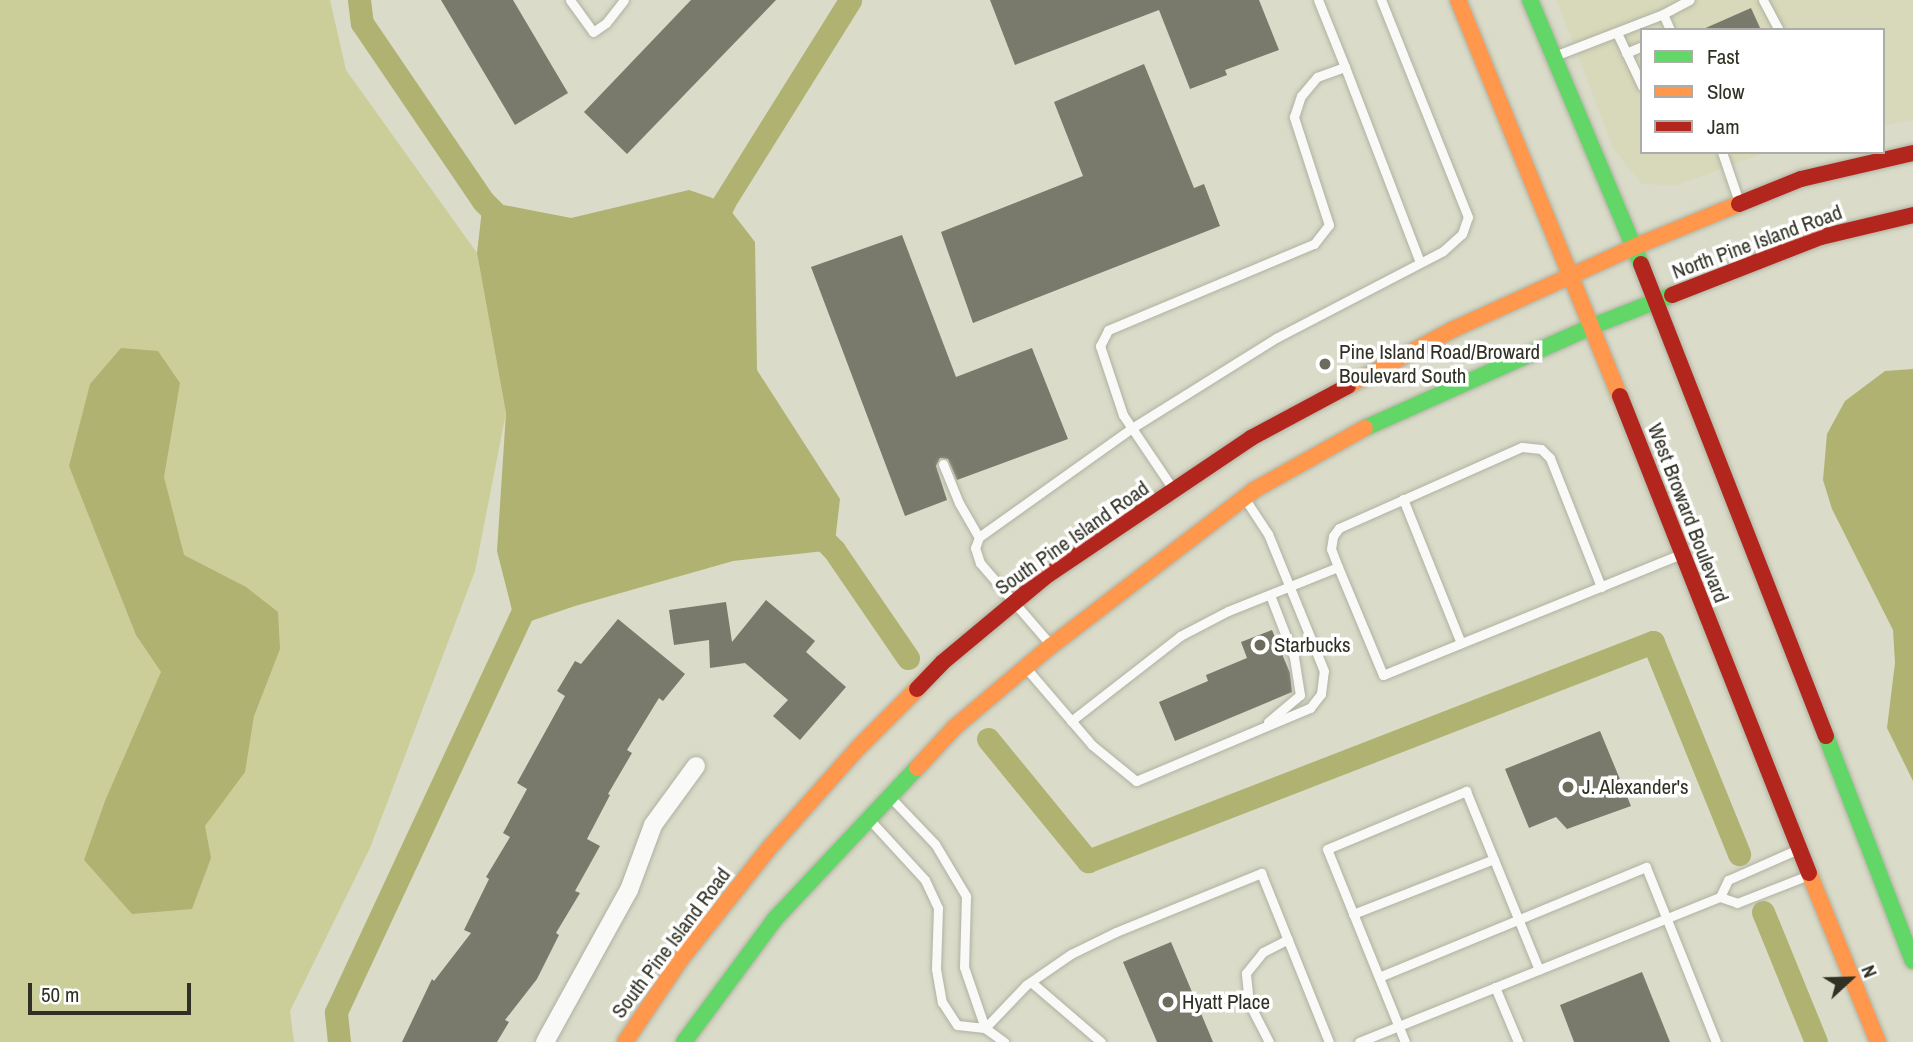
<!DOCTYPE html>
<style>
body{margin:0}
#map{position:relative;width:1913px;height:1042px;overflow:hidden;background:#dadbc8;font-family:"Archivo Narrow",sans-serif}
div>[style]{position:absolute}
.built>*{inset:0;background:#d7d9ba}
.green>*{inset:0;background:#ccce99}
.water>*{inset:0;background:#afb271}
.canal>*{height:23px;margin:-11.5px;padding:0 11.5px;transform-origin:11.5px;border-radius:11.5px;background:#afb271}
.building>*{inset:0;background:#797a6c}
.roads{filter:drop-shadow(0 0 2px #b0b1a2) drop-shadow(0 0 2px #b0b1a2)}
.lane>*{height:9px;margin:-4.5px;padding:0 4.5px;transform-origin:4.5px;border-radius:4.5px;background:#f9faf7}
.street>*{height:18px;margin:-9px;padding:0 9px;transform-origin:9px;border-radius:9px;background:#f9faf7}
.fast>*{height:16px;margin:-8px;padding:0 8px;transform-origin:8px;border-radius:8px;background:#63d668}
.slow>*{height:16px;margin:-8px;padding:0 8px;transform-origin:8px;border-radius:8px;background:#ff974d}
.jam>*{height:16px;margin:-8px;padding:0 8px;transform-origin:8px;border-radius:8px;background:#b3261e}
.dots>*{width:19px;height:19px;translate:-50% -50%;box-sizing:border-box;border:4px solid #fff;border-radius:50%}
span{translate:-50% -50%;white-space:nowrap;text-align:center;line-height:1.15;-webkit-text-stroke:7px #fff;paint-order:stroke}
.street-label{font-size:21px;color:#303124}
.poi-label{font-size:21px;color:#303124}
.left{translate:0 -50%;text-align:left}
.legend{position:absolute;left:1640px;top:28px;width:245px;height:126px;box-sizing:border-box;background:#fff;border:2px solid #acada7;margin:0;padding:9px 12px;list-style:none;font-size:21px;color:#303124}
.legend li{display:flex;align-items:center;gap:14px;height:35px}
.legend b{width:35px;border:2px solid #acada7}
.north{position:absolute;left:1815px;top:944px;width:70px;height:70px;-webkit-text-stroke:5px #fff;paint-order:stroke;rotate:68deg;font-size:19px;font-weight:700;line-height:28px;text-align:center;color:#303124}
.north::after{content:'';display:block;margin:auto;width:24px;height:32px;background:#303124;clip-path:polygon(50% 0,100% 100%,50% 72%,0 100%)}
.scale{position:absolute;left:28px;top:983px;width:163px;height:32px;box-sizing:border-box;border:4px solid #303124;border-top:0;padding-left:9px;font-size:21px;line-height:24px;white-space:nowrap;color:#303124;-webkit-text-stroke:5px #fff;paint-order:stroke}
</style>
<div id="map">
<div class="built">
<div style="clip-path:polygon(1557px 0,1913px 0,1913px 120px,1883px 126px,1883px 30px,1642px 30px,1642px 152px,1768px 152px,1676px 185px,1642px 184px,1614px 150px)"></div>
</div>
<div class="green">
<div style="clip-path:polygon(0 0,330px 0,346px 70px,477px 253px,506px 413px,475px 571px,370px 848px,290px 1011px,294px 1042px,0 1042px)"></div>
</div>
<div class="water">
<div style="clip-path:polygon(689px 190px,724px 202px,755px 242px,757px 370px,840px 499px,834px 550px,733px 561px,575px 606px,516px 626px,497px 551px,506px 413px,477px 253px,483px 201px,571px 218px)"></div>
<div style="clip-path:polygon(121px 348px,158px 351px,180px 383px,164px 477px,184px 555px,246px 587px,278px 612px,280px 649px,254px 716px,245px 772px,205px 826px,211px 858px,192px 909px,132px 914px,84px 860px,105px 801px,161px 672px,136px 635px,69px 466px,90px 384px)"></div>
<div style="clip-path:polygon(1913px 369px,1913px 781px,1887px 728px,1895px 663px,1893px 630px,1832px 509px,1823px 480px,1827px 434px,1845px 401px,1885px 371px)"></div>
</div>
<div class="canal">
<div style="left:359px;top:0;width:23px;rotate:83deg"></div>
<div style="left:362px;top:23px;width:215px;rotate:55.8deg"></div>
<div style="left:483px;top:201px;width:31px;rotate:45deg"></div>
<div style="left:711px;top:228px;width:29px;rotate:-63deg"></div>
<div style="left:724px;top:202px;width:238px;rotate:-58deg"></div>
<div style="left:813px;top:529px;width:30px;rotate:45deg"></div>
<div style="left:834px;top:550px;width:131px;rotate:55.6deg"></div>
<div style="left:988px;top:739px;width:158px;rotate:50.7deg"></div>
<div style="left:1088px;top:861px;width:606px;rotate:-21.19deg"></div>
<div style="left:1653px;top:642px;width:229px;rotate:67.9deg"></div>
<div style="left:1763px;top:912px;width:140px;rotate:67.8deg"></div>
<div style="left:339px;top:1042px;width:30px;rotate:-96deg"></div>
<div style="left:336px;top:1012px;width:457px;rotate:-65deg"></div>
</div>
<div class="building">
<div style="clip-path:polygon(441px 0,513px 0,568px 93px,515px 125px)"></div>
<div style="clip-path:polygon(691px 0,776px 0,627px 154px,584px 112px)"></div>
<div style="clip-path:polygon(990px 0,1259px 0,1279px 50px,1225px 70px,1227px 75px,1190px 89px,1159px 10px,1015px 65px)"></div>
<div style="clip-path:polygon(1751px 8px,1761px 30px,1701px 30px)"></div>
<div style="clip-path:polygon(1144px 64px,1194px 188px,1204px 184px,1220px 226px,973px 323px,941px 232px,1083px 176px,1054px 102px)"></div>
<div style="clip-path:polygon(902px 235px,956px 377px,1032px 348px,1068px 439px,957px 480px,948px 459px,940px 458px,936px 466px,947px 500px,905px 516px,811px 267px)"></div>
<div style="clip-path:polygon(766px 600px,815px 641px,806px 652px,846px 687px,800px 740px,773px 716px,788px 700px,745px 663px,710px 668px,709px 640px,674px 645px,669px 610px,726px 602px,732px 642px)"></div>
<div style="clip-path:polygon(618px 619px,685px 674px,663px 701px,659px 698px,627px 750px,632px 753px,608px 794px,610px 795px,587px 839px,600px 846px,575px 891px,580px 893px,556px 933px,559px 935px,537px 979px,505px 1020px,509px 1022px,497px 1042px,402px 1042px,432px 979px,434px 981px,471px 933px,464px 930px,489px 879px,486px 877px,510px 837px,503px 833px,527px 789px,517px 783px,565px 696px,557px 691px,575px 661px,581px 664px)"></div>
<div style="clip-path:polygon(1272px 630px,1290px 673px,1292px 692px,1175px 741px,1159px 702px,1208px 681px,1206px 675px,1247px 658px,1241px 642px)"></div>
<div style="clip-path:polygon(1600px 731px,1631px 806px,1567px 829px,1556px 817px,1529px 828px,1505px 769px)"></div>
<div style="clip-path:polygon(1171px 942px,1213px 1042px,1157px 1042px,1123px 962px)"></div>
<div style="clip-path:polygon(1642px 972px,1670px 1042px,1574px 1042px,1560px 1005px)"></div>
</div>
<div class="roads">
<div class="lane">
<div style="left:570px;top:0;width:39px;rotate:54deg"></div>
<div style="left:593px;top:32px;width:16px;rotate:-35deg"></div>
<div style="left:606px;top:23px;width:29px;rotate:-52deg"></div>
<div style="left:1763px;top:0;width:34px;rotate:62deg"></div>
<div style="left:1663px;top:14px;width:30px;rotate:-28deg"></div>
<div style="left:1617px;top:33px;width:59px;rotate:64.7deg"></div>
<div style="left:1626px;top:53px;width:15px;rotate:-23deg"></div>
<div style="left:1557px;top:55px;width:114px;rotate:-21.1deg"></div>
<div style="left:1663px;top:14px;width:17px;rotate:66deg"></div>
<div style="left:1345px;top:67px;width:209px;rotate:69deg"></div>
<div style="left:1722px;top:152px;width:53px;rotate:71.2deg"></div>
<div style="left:943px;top:464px;width:42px;rotate:67.7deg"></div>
<div style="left:959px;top:503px;width:39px;rotate:60deg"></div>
<div style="left:1173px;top:489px;width:89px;rotate:-124deg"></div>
<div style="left:1123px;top:415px;width:73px;rotate:-108.4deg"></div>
<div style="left:1100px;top:346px;width:18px;rotate:-63deg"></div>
<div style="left:1108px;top:330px;width:223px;rotate:-22.7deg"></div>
<div style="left:1314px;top:244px;width:24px;rotate:-52deg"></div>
<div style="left:1329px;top:225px;width:114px;rotate:-108deg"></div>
<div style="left:1294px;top:117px;width:22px;rotate:-72deg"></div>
<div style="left:1301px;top:96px;width:25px;rotate:-50deg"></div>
<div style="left:1317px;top:77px;width:30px;rotate:-20deg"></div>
<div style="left:1345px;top:67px;width:72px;rotate:-111.9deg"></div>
<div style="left:1403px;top:499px;width:155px;rotate:68.1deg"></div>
<div style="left:1338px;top:567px;width:117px;rotate:67.4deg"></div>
<div style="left:1383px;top:675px;width:319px;rotate:-22.1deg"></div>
<div style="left:1050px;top:644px;width:107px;rotate:-130.8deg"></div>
<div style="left:980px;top:563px;width:16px;rotate:-108deg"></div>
<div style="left:975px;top:548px;width:12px;rotate:-70deg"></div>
<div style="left:979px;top:537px;width:188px;rotate:-35.5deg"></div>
<div style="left:1132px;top:428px;width:170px;rotate:-32deg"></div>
<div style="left:1276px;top:338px;width:188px;rotate:-27.5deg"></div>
<div style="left:1443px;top:251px;width:25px;rotate:-42deg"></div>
<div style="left:1462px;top:234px;width:18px;rotate:-71deg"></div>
<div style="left:1468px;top:217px;width:234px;rotate:-111.8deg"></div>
<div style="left:1026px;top:668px;width:101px;rotate:49.4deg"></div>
<div style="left:1092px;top:745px;width:57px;rotate:39.3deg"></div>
<div style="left:1136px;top:781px;width:189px;rotate:-22.8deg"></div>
<div style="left:1310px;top:708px;width:18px;rotate:-52deg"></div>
<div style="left:1321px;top:694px;width:23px;rotate:-83deg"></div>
<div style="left:1324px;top:671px;width:148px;rotate:-112.2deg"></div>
<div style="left:1268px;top:534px;width:42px;rotate:-123.3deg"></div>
<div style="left:1071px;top:721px;width:138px;rotate:-37.9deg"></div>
<div style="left:1180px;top:636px;width:54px;rotate:-27.5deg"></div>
<div style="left:1228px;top:611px;width:118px;rotate:-21.8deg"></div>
<div style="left:1338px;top:567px;width:19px;rotate:-111deg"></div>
<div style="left:1331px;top:549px;width:13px;rotate:-81deg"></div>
<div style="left:1333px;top:536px;width:10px;rotate:-53deg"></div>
<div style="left:1339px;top:528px;width:200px;rotate:-23.9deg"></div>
<div style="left:1522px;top:447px;width:19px;rotate:6deg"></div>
<div style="left:1541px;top:449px;width:13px;rotate:45deg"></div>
<div style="left:1550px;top:458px;width:139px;rotate:68.4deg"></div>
<div style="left:1268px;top:722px;width:42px;rotate:-40.2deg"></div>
<div style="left:1300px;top:695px;width:38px;rotate:-99deg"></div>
<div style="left:1294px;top:657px;width:66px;rotate:-111.2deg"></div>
<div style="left:892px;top:799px;width:62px;rotate:46.3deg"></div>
<div style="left:935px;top:844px;width:61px;rotate:59.2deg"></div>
<div style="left:966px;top:896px;width:71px;rotate:91.6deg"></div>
<div style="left:964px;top:967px;width:65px;rotate:71deg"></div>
<div style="left:985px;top:1028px;width:24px;rotate:36deg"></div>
<div style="left:869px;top:819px;width:83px;rotate:47.4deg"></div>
<div style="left:925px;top:880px;width:31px;rotate:65deg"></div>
<div style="left:938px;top:908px;width:61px;rotate:91.9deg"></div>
<div style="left:936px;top:969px;width:34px;rotate:80deg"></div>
<div style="left:942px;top:1002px;width:27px;rotate:57deg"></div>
<div style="left:957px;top:1025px;width:28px;rotate:6deg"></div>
<div style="left:1720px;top:897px;width:19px;rotate:-65deg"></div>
<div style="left:1728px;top:880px;width:74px;rotate:-23.8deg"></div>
<div style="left:1353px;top:914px;width:151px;rotate:-21.3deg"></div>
<div style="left:1379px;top:977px;width:289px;rotate:-22.4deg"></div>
<div style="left:1646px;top:867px;width:188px;rotate:68.2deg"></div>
<div style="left:1031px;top:982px;width:92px;rotate:40.6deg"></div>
<div style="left:1495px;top:987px;width:60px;rotate:67.3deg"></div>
<div style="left:985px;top:1028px;width:59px;rotate:-46.4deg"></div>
<div style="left:1026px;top:985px;width:55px;rotate:-34.6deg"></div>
<div style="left:1071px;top:954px;width:50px;rotate:-26.1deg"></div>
<div style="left:1116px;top:932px;width:157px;rotate:-22.1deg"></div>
<div style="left:1261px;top:873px;width:182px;rotate:68.1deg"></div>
<div style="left:1269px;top:1042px;width:44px;rotate:-117.1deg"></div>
<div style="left:1249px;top:1003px;width:30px;rotate:-96deg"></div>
<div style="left:1246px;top:973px;width:27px;rotate:-51deg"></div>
<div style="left:1263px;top:952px;width:28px;rotate:-27deg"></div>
<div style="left:1359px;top:1042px;width:389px;rotate:-21.9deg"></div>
<div style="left:1720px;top:897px;width:18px;rotate:19deg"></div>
<div style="left:1737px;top:903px;width:77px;rotate:-21.3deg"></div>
<div style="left:1405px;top:1042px;width:208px;rotate:-112deg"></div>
<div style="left:1327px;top:849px;width:151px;rotate:-22.6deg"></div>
<div style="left:1466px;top:791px;width:193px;rotate:67.8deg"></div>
</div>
<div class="street">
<div style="left:545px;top:1042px;width:174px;rotate:-61.1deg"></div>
<div style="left:629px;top:890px;width:69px;rotate:-69.7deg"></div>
<div style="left:653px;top:825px;width:73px;rotate:-53.9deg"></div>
</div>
<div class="fast">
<div style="left:1530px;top:0;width:286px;rotate:67.2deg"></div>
<div style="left:1365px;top:428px;width:250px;rotate:-24.1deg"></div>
<div style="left:1593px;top:326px;width:85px;rotate:-21.4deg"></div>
<div style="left:1826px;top:736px;width:241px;rotate:68.9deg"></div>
<div style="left:684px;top:1042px;width:153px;rotate:-53.5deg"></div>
<div style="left:775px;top:919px;width:207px;rotate:-46.8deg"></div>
</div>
<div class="slow">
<div style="left:1458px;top:0;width:428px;rotate:67.8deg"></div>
<div style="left:1348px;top:386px;width:118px;rotate:-28.3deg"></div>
<div style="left:1452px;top:330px;width:200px;rotate:-24.5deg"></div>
<div style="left:1634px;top:247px;width:113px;rotate:-22.3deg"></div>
<div style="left:917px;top:768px;width:56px;rotate:-47.2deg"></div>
<div style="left:955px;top:727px;width:126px;rotate:-40.2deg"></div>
<div style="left:1051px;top:646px;width:256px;rotate:-37.5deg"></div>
<div style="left:1254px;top:490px;width:127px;rotate:-29.2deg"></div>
<div style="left:1809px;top:873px;width:183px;rotate:67.8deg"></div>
<div style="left:625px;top:1042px;width:100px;rotate:-56deg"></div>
<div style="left:681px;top:959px;width:144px;rotate:-51.5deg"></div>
<div style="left:771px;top:846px;width:132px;rotate:-48.4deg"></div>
<div style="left:859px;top:747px;width:82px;rotate:-45deg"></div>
</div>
<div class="jam">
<div style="left:1739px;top:204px;width:67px;rotate:-22deg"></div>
<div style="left:1801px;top:179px;width:115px;rotate:-13.1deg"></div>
<div style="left:1641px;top:264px;width:507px;rotate:68.6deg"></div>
<div style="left:1672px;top:295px;width:160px;rotate:-21.3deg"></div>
<div style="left:1821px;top:237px;width:95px;rotate:-13.4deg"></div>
<div style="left:1620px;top:396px;width:513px;rotate:68.39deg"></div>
<div style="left:917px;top:689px;width:37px;rotate:-46deg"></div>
<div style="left:943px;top:662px;width:133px;rotate:-39.8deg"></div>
<div style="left:1045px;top:577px;width:249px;rotate:-34deg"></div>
<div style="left:1251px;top:438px;width:110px;rotate:-28.2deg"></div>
</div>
</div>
<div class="dots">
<div style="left:1325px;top:364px;background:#6c6c5d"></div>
<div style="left:1260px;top:645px;background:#6c6c5d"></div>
<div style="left:1568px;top:787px;background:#6c6c5d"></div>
<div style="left:1168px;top:1002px;background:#6c6c5d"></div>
</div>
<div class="street-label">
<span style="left:1757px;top:242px;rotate:-20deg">North Pine Island Road</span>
<span style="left:1688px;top:513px;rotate:69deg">West Broward Boulevard</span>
<span style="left:1072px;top:538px;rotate:-35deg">South Pine Island Road</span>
<span style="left:671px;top:943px;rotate:-53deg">South Pine Island Road</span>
</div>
<div class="poi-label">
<span class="left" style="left:1339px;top:364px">Pine Island Road/Broward<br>Boulevard South</span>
<span class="left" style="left:1274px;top:645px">Starbucks</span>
<span class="left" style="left:1582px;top:787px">J. Alexander's</span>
<span class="left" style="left:1182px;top:1002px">Hyatt Place</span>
</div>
<ul class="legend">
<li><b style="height:9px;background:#63d668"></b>Fast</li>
<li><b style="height:9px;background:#ff974d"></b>Slow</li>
<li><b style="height:9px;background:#b3261e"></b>Jam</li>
</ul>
<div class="north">N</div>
<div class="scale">50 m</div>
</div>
